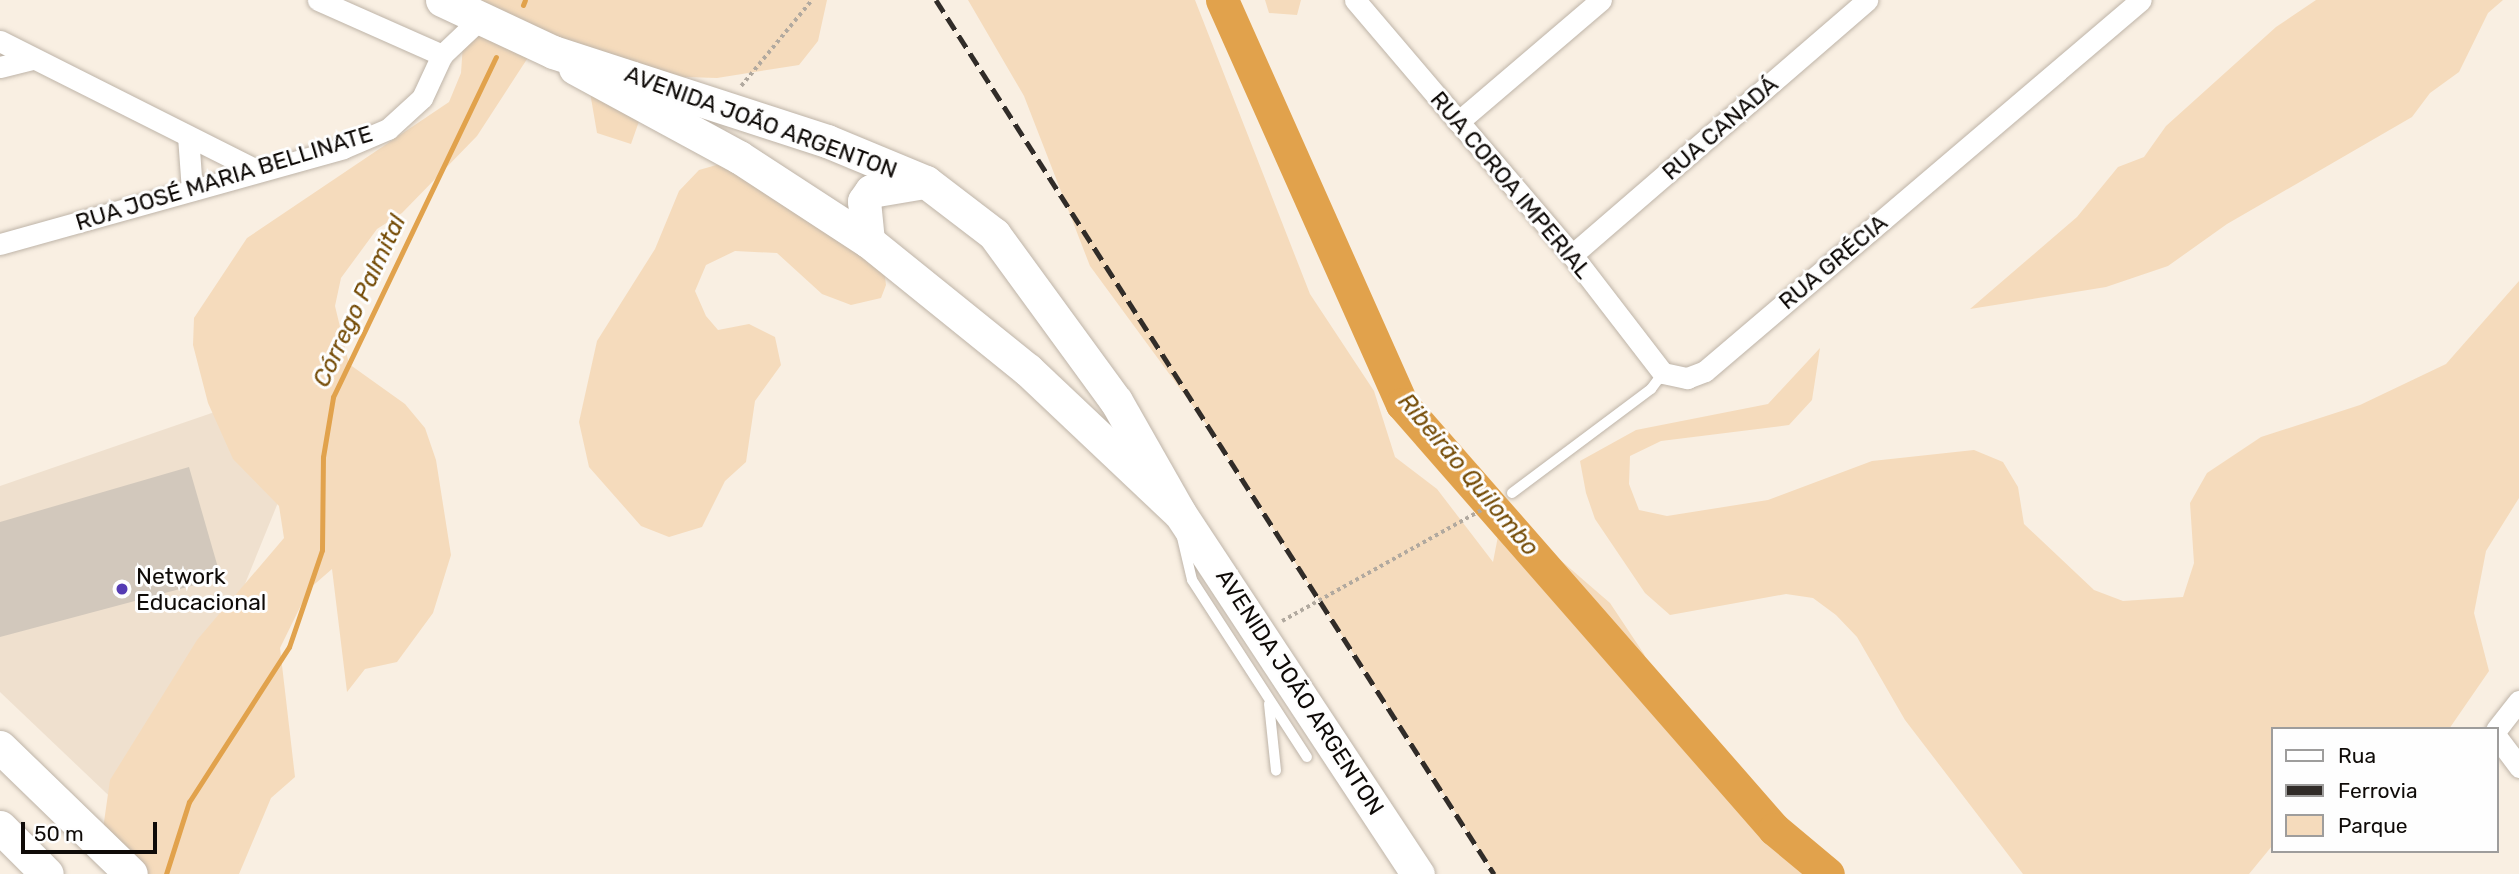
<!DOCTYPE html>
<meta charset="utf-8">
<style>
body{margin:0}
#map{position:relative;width:2519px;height:874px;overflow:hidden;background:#f9efe2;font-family:Rubik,sans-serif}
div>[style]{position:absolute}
.built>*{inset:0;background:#efe0ce}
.green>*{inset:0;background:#f5dbbc}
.stream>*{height:5px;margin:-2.5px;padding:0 2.5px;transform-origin:2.5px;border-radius:2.5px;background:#e1a24c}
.river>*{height:33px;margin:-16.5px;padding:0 16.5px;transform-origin:16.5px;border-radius:16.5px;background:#e1a24c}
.building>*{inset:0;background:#d2c8bc}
.path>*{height:3.5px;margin-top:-1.75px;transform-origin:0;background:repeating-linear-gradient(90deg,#b1a99f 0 3.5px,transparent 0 7px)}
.roads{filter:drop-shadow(0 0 2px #beb4a8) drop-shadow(0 0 2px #beb4a8)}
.service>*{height:10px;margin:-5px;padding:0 5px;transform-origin:5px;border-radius:5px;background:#fff}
.minor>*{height:21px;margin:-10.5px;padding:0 10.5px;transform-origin:10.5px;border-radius:10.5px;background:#fff}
.primary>*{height:33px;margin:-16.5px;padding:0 16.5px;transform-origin:16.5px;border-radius:16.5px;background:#fff}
.rail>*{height:5px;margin-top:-2.5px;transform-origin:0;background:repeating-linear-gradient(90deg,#312c28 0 14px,transparent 0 21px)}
.dots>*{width:19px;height:19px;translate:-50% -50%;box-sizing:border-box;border:4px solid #fefefe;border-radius:50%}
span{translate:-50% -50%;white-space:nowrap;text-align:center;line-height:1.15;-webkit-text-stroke:6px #fefefe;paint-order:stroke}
.street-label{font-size:23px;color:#0f0b08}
.poi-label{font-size:23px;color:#0f0b08}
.left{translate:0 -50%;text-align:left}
.water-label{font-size:24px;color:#754c07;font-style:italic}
.legend{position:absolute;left:2271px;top:727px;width:228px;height:126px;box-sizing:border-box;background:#fefefe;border:2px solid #9e9d9c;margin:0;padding:9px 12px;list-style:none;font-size:21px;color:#0f0b08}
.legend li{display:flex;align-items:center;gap:14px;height:35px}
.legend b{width:35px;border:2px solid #9e9d9c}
.scale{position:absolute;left:21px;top:822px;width:136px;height:32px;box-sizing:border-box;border:4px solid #0f0b08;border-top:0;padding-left:9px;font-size:21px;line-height:24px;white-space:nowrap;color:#0f0b08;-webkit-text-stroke:5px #fefefe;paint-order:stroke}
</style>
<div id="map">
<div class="built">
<div style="clip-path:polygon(331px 372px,145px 830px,0 692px,0 486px)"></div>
</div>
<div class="green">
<div style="clip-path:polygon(466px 0,827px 0,818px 41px,799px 65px,717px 78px,655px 76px,631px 144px,597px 133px,586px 69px,529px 56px,477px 136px,402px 213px,377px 229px,341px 278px,335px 306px,349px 364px,405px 404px,425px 428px,436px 460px,451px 555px,433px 613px,397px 662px,365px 669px,347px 692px,332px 569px,309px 589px,280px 648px,295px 777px,271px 798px,239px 874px,110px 874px,102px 836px,110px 780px,197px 640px,284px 538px,279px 506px,233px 459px,208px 403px,193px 345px,194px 318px,247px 238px,449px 102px,461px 73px)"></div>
<div style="clip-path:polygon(968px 0,1195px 0,1310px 294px,1374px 391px,1395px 457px,1437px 489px,1493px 562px,1499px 531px,1513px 526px,1528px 532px,1610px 603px,1644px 654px,1659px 698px,1698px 748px,1842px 874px,1495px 874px,1209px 428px,1090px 266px,1024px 96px)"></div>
<div style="clip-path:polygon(1265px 0,1301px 0,1297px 15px,1269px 13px)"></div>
<div style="clip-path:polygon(2316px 0,2503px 0,2488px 13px,2459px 72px,2430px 93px,2412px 117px,2227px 224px,2168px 266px,2106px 287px,1970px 309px,2077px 217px,2118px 167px,2144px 157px,2166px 126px,2276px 27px)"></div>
<div style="clip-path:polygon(727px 162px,884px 270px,886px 285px,881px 298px,851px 305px,822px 294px,777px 253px,735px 251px,706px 265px,695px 291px,706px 316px,718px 330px,749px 324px,775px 337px,781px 365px,755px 401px,746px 462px,725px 481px,702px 527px,669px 537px,641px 526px,589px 467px,579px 422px,597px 341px,655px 249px,679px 191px,699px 170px)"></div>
<div style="clip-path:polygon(2519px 281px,2519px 498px,2486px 551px,2474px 613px,2489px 671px,2449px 729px,2272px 729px,2272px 846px,2249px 874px,2023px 874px,1905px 720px,1857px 637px,1836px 615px,1813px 598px,1786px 594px,1670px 615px,1645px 593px,1595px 519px,1586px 493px,1580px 461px,1636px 430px,1768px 404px,1820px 348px,1812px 400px,1789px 425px,1661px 441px,1630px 456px,1629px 484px,1639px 510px,1667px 516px,1768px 500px,1872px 461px,1974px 450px,2003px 462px,2018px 487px,2024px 524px,2094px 590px,2123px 601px,2183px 597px,2194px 563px,2190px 503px,2207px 473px,2261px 437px,2360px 405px,2446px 364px)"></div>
</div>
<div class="stream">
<div style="left:523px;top:5px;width:5px;rotate:-68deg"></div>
<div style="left:166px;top:874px;width:76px;rotate:-72.3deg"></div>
<div style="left:189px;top:802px;width:184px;rotate:-57.2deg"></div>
<div style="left:289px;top:647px;width:102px;rotate:-71.2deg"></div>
<div style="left:322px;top:550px;width:93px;rotate:-89.4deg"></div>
<div style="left:323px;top:457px;width:61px;rotate:-80.5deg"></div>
<div style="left:333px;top:397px;width:377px;rotate:-64.4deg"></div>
</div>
<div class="river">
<div style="left:1222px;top:0;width:442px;rotate:66deg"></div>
<div style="left:1402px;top:404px;width:565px;rotate:48.8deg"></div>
<div style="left:1774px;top:829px;width:70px;rotate:39.8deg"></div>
</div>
<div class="building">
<div style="clip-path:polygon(189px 467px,221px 578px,0 637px,0 522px)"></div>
</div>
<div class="path">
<div style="left:741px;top:86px;width:112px;rotate:-50.5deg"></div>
<div style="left:1282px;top:621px;width:251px;rotate:-29.1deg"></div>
</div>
<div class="roads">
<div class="service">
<div style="left:1512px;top:493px;width:174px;rotate:-36.8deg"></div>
<div style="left:1651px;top:389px;width:20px;rotate:-53deg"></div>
<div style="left:1181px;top:533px;width:48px;rotate:76.8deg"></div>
<div style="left:1192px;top:580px;width:211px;rotate:57deg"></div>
<div style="left:1269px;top:704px;width:67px;rotate:84deg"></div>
</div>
<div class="minor">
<div style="left:318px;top:0;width:136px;rotate:23.9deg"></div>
<div style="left:1355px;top:0;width:335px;rotate:49.6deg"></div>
<div style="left:1572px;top:255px;width:149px;rotate:52.4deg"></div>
<div style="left:1663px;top:373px;width:25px;rotate:12deg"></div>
<div style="left:1687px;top:378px;width:19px;rotate:-21deg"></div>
<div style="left:1705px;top:371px;width:572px;rotate:-40.4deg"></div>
<div style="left:0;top:41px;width:289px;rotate:26.7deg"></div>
<div style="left:0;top:67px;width:33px;rotate:-14deg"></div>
<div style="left:1458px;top:122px;width:188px;rotate:-40.5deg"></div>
<div style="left:188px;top:136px;width:54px;rotate:85.8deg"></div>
<div style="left:0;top:244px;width:356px;rotate:-15.6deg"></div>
<div style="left:343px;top:148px;width:49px;rotate:-22.9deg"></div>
<div style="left:388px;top:129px;width:46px;rotate:-42.4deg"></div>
<div style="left:422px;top:98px;width:47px;rotate:-65.1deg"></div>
<div style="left:442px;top:55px;width:54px;rotate:-43.5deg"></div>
<div style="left:1572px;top:255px;width:390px;rotate:-40.8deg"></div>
<div style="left:2496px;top:730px;width:37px;rotate:-52deg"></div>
<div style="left:2496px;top:736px;width:39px;rotate:53deg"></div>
</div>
<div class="primary">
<div style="left:442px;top:0;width:123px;rotate:25.1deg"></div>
<div style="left:553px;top:52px;width:288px;rotate:18deg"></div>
<div style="left:827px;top:141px;width:107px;rotate:22.5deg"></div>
<div style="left:926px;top:182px;width:86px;rotate:37.4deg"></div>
<div style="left:994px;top:234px;width:207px;rotate:53.9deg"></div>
<div style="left:1116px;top:401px;width:128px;rotate:60.4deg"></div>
<div style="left:1179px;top:512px;width:434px;rotate:56.6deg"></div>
<div style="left:575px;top:68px;width:187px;rotate:28.5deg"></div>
<div style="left:739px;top:157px;width:154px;rotate:33.1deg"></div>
<div style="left:868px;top:241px;width:206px;rotate:38.9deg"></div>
<div style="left:1028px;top:370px;width:204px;rotate:43.4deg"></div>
<div style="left:868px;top:241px;width:40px;rotate:-95.7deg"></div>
<div style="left:864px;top:201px;width:12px;rotate:-55deg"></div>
<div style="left:871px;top:191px;width:54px;rotate:-9.6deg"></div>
<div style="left:0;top:747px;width:182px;rotate:44.1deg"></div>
<div style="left:0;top:827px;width:66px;rotate:45deg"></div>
</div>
</div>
<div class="rail">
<div style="left:936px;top:0;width:1037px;rotate:57.44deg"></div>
</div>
<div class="dots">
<div style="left:122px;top:589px;background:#553bb3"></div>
</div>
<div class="street-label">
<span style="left:761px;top:122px;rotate:20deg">AVENIDA JOÃO ARGENTON</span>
<span style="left:1720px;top:128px;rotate:-41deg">RUA CANADÁ</span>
<span style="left:224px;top:178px;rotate:-17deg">RUA JOSÉ MARIA BELLINATE</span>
<span style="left:1511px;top:185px;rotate:50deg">RUA COROA IMPERIAL</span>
<span style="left:1833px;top:262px;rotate:-40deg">RUA GRÉCIA</span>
<span style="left:1300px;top:692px;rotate:57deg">AVENIDA JOÃO ARGENTON</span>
</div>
<div class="poi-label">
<span class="left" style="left:136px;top:589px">Network<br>Educacional</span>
</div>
<div class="water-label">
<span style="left:360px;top:301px;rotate:-65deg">Córrego Palmital</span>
<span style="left:1468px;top:475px;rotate:50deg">Ribeirão Quilombo</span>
</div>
<ul class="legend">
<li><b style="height:9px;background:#fff"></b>Rua</li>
<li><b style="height:9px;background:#312c28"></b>Ferrovia</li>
<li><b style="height:19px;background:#f5dbbc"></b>Parque</li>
</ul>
<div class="scale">50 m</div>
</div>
